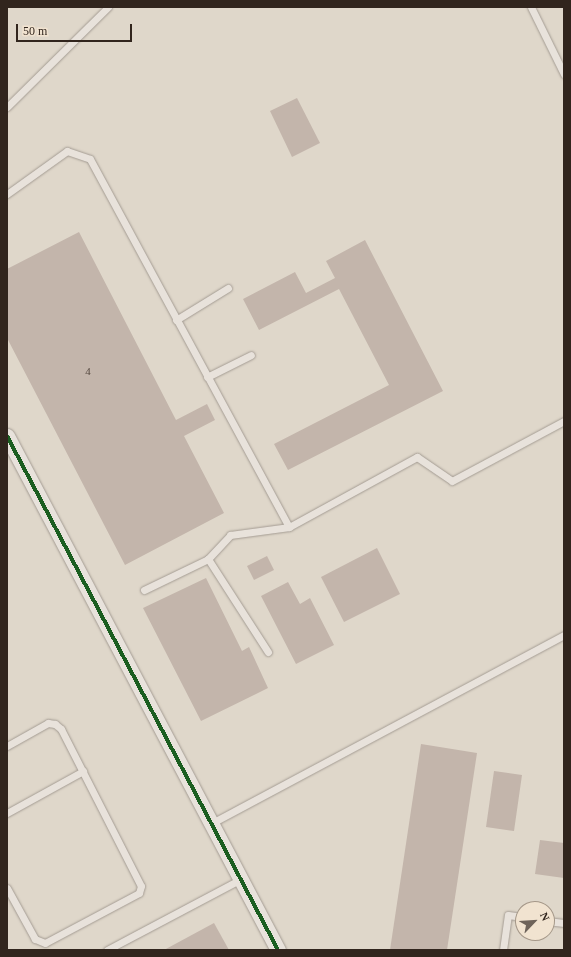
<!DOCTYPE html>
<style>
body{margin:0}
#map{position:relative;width:571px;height:957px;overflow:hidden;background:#dfd7ca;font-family:"Times New Roman",serif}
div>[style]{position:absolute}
.building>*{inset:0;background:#c3b5ab}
.roads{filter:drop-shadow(0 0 1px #a49c93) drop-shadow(0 0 1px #a49c93)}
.lane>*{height:7px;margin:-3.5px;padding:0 3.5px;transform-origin:3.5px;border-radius:3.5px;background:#e8e2db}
.street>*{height:15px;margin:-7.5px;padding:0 7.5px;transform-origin:7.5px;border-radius:7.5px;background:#e8e2db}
.cycleway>*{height:4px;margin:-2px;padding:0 2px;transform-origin:2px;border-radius:2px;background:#1b5e20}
span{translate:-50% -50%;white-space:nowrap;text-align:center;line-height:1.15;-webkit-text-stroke:3px #f1e3d0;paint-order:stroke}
.number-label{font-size:11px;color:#564940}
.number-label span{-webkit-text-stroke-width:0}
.frame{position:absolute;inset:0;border:8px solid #31251d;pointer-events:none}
.north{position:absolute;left:515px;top:901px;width:40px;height:40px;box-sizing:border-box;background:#f1e3d0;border:1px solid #a49788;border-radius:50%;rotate:65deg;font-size:11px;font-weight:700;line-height:16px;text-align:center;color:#31251d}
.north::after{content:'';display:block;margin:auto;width:14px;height:18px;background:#6e635a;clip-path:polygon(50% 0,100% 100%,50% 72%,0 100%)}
.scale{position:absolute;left:16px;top:24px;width:116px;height:18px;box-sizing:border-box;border:2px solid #31251d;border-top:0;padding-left:5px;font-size:12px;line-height:14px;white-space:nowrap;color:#31251d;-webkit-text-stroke:3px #f1e3d0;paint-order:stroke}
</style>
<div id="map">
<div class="building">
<div style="clip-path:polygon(297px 98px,320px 143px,292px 157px,270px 111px)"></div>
<div style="clip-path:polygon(79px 232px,176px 420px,207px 404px,215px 420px,184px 436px,224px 513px,125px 565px,7px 338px,7px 269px)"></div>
<div style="clip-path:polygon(365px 240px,443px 391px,288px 470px,274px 444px,389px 385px,339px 289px,259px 330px,243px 299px,295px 272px,306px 293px,335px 278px,326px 261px)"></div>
<div style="clip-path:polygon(377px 548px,400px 594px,344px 622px,321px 577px)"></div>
<div style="clip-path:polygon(267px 556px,274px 570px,254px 580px,247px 566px)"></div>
<div style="clip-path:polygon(206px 578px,242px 651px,249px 647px,268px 688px,201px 721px,143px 608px)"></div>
<div style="clip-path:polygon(288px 582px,300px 604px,310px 598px,334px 645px,296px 664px,261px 596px)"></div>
<div style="clip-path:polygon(421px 744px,477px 753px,447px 950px,390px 950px)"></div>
<div style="clip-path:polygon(494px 771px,522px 775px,514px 831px,486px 827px)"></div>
<div style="clip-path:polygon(540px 840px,564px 843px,564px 878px,535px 874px)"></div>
<div style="clip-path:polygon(214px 923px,229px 950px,164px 950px)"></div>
</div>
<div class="roads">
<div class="lane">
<div style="left:531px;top:7px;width:75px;rotate:63.8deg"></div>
<div style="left:7px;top:107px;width:142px;rotate:-44.7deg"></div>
<div style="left:7px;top:194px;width:74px;rotate:-35.6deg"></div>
<div style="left:67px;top:151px;width:24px;rotate:19deg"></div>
<div style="left:90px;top:159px;width:418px;rotate:61.6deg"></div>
<div style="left:289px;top:527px;width:146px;rotate:-28.7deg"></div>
<div style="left:417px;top:457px;width:42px;rotate:34.4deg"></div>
<div style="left:452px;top:481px;width:127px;rotate:-28.2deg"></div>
<div style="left:176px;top:320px;width:61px;rotate:-31.6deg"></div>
<div style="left:207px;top:377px;width:49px;rotate:-26.6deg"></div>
<div style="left:144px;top:590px;width:71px;rotate:-25.8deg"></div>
<div style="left:268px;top:652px;width:111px;rotate:-122.8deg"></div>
<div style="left:208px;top:559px;width:33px;rotate:-47deg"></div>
<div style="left:230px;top:535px;width:60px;rotate:-7.7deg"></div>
<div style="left:7px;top:746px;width:47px;rotate:-29.3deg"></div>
<div style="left:48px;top:723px;width:7px;rotate:8deg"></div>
<div style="left:55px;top:724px;width:8px;rotate:40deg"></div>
<div style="left:61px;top:729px;width:176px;rotate:63deg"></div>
<div style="left:141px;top:886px;width:7px;rotate:106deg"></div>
<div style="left:139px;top:893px;width:106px;rotate:152deg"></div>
<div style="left:45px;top:943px;width:11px;rotate:-158deg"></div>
<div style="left:35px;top:939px;width:58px;rotate:-118.8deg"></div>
<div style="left:7px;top:813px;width:87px;rotate:-28.9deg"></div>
<div style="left:212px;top:823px;width:399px;rotate:-28.1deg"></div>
<div style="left:547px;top:921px;width:17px;rotate:7deg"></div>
<div style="left:107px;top:950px;width:152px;rotate:-27.9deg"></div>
<div style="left:503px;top:950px;width:35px;rotate:-82deg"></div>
<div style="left:508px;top:915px;width:15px;rotate:8deg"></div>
</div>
<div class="street">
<div style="left:7px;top:436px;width:581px;rotate:62.2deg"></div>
</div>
</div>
<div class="cycleway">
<div style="left:7px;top:436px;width:581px;rotate:62.2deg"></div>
</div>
<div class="number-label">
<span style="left:88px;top:371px">4</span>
</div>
<div class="frame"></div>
<div class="north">N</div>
<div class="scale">50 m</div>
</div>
